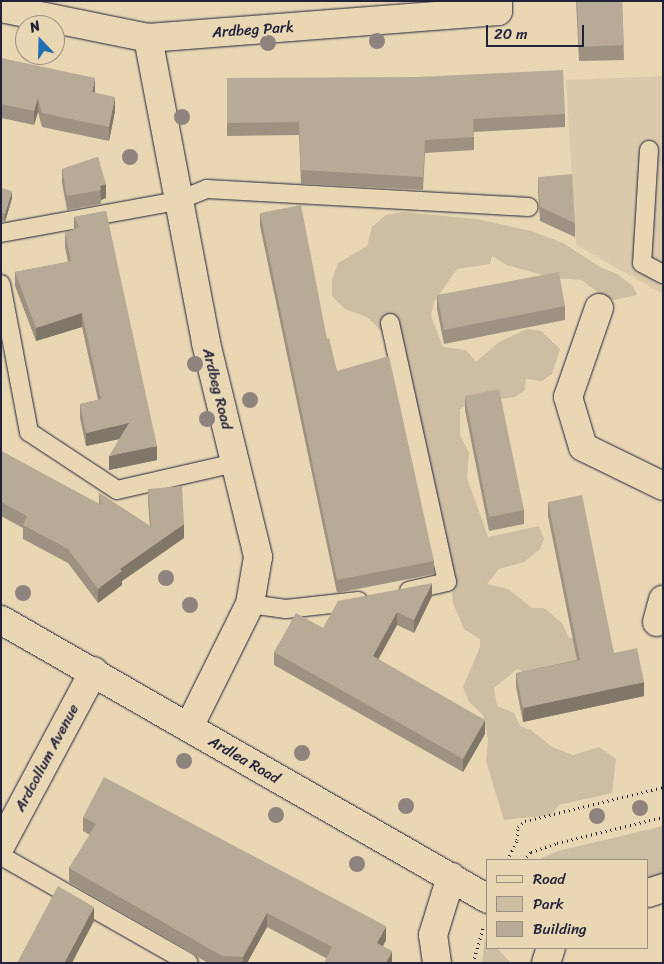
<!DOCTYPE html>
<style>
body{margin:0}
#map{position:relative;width:664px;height:964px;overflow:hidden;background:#e9d7b4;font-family:Sriracha,sans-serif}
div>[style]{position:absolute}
.built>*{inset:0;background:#dacaab}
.green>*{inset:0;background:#ccbda3}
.path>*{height:3px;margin-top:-1.5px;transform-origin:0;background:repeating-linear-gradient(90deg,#22223b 0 1px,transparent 0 5px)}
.roads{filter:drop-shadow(0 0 1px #22223b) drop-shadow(0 0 1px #22223b)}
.lane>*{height:18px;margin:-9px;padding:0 9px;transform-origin:9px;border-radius:9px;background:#e9d7b4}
.street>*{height:28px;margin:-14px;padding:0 14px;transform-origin:14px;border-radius:14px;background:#e9d7b4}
.secondary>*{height:28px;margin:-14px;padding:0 14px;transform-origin:14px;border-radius:14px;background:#e9d7b4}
.trees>*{width:16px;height:16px;margin:-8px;border-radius:50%;background:#8e847d}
.wall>*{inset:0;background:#9d9281}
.shaded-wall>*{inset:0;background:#807769}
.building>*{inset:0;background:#b7aa96}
span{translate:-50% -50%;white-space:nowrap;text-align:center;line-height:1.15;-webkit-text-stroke:5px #e9d7b4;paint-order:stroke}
.street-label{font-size:15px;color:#22223b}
.frame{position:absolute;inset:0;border:2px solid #22223b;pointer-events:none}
.legend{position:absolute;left:486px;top:859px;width:162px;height:90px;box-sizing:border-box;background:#e9d7b4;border:1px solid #998f84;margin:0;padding:6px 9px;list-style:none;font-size:15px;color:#22223b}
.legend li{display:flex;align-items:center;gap:10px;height:25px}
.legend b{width:25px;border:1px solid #998f84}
.north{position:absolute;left:15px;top:15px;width:50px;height:50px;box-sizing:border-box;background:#e9d7b4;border:1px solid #998f84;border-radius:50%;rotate:339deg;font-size:14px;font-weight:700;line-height:20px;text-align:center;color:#22223b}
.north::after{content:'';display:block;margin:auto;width:18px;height:22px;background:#1f6fb2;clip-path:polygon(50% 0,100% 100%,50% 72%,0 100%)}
.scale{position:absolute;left:486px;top:25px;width:98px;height:22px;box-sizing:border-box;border:2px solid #22223b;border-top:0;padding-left:6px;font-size:15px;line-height:18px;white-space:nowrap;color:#22223b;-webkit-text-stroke:4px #e9d7b4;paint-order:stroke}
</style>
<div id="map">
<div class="built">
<div style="clip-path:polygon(663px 76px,663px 294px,576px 245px,566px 80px)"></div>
</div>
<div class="green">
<div style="clip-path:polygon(402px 212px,477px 219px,531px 231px,563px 243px,600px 267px,617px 274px,633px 286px,637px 295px,614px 300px,601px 295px,582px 280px,554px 278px,506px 265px,492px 256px,490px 264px,457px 269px,434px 302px,431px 316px,443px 347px,466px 350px,476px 362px,499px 342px,527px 329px,541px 331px,560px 349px,552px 374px,542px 381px,526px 379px,525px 390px,515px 397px,469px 403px,460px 409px,460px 435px,469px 453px,467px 478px,488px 537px,539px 526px,544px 539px,540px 549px,524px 562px,499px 569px,487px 584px,508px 589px,532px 608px,544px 608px,562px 623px,569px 638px,580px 638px,582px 660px,525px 673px,517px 669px,494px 688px,497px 706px,514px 713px,520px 726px,531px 730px,552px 747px,573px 755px,599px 747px,616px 759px,612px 793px,559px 805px,551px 815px,504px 820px,486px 761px,488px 740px,483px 715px,469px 702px,463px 687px,480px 647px,480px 639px,464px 629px,453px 603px,451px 572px,417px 407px,386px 348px,383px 333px,367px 317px,345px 309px,332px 296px,332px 280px,338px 263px,367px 246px,372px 227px,386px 215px)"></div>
<div style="clip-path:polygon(663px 826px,663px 874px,658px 876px,648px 877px,648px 860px,537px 860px,558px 851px)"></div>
<div style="clip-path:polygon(485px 939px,488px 948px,497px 948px,511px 963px,482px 963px)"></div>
</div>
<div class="path">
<div style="left:507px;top:860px;width:22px;rotate:-63deg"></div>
<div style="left:517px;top:840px;width:13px;rotate:-86deg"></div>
<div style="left:518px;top:827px;width:9px;rotate:-41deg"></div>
<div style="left:525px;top:821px;width:142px;rotate:-13.8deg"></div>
<div style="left:523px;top:860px;width:11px;rotate:-45deg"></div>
<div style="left:531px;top:852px;width:28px;rotate:-19deg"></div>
<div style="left:557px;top:843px;width:109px;rotate:-13.8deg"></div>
<div style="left:473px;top:963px;width:36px;rotate:-74deg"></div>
</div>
<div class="roads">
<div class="lane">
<div style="left:649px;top:150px;width:113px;rotate:93.5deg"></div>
<div style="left:642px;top:263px;width:24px;rotate:28deg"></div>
<div style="left:1px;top:233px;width:179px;rotate:-10.3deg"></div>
<div style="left:177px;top:201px;width:32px;rotate:-22deg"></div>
<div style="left:207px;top:189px;width:322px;rotate:3.2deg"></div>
<div style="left:1px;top:284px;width:151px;rotate:79.3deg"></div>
<div style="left:29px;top:432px;width:105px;rotate:33.4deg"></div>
<div style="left:117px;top:490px;width:121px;rotate:-12.9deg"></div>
<div style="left:390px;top:323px;width:265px;rotate:77.6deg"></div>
<div style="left:447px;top:582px;width:39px;rotate:167deg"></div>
<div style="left:250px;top:604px;width:36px;rotate:8deg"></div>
<div style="left:286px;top:609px;width:73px;rotate:-6.3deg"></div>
<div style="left:1px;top:856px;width:216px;rotate:29.6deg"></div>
</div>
<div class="street">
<div style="left:1px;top:8px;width:150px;rotate:11.5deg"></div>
<div style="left:148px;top:38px;width:351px;rotate:-4.4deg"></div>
<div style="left:498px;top:11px;width:10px;rotate:-90deg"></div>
<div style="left:148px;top:38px;width:310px;rotate:79.2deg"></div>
<div style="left:206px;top:343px;width:220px;rotate:76.3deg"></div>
<div style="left:258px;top:557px;width:48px;rotate:99.7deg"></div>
<div style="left:250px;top:604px;width:137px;rotate:116.4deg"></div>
<div style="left:599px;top:308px;width:94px;rotate:109.2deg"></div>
<div style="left:568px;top:397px;width:52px;rotate:73.3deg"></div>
<div style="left:583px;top:447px;width:89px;rotate:26deg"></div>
<div style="left:657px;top:622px;width:23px;rotate:-75deg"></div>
<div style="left:1px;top:845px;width:197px;rotate:-61.9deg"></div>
<div style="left:437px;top:963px;width:28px;rotate:-98deg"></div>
<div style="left:433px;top:935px;width:61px;rotate:-72.8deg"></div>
</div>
<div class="secondary">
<div style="left:1px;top:620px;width:561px;rotate:29.81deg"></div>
<div style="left:648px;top:893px;width:16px;rotate:-18deg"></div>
<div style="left:546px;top:963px;width:16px;rotate:-72deg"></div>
</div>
</div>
<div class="trees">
<div style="left:377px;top:41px"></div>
<div style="left:268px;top:43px"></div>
<div style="left:182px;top:117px"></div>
<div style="left:130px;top:157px"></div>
<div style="left:195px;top:364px"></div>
<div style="left:250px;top:400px"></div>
<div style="left:207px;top:419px"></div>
<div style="left:166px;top:578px"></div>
<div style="left:23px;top:593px"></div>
<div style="left:190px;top:605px"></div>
<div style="left:302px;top:753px"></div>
<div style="left:184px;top:761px"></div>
<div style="left:406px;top:806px"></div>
<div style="left:640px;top:808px"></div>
<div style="left:276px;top:815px"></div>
<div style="left:597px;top:816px"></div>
<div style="left:357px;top:864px"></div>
</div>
<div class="wall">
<div style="clip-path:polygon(576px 1px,622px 1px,624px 60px,579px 61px)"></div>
<div style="clip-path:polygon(1px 58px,95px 92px,115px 111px,109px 141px,42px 127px,38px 112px,34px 125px,1px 118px)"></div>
<div style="clip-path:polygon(227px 78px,565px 114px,565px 127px,474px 132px,474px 150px,425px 153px,423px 190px,301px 184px,299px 135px,227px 136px)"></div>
<div style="clip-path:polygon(98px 157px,106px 198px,101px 200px,101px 204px,67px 210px,62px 183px,62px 169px)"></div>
<div style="clip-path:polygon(538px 177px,575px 223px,575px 237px,540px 221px,538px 191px)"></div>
<div style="clip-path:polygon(1px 188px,12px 198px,5px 222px,1px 221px)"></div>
<div style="clip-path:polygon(106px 211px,157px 460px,109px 470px,119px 439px,86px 446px,80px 418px,80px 404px,98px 400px,82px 327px,36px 341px,15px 286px,15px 272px,68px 262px,65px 247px,65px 233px,74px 229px,74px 217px)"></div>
<div style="clip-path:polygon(260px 213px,327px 339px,337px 371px,434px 561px,434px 574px,337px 593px,260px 226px)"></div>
<div style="clip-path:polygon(437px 295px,565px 306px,565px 320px,444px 344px,437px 309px)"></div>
<div style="clip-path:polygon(465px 396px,524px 510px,524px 524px,489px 531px,465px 410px)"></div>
<div style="clip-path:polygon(1px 451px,99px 504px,99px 493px,150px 526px,148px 503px,148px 489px,184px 538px,122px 581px,122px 585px,98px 603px,68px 563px,23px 539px,23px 528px,1px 516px)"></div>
<div style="clip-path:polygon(548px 502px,614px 653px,644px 696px,523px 722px,516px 687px,516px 673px,577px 660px,548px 516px)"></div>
<div style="clip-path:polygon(432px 596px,414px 633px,397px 625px,378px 659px,485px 734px,463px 772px,274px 665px,274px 652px)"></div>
<div style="clip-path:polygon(83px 817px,386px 940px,383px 946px,392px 963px,326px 958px,267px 927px,247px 963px,208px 963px,69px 882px,69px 868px,90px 835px,83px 831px)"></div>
</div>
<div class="shaded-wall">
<div style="clip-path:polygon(95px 78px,95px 92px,92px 92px)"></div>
<div style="clip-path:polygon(115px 97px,115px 111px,109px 141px,109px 127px)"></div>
<div style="clip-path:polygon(38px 98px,38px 112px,34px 125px,34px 111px)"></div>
<div style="clip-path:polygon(106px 184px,106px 198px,101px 200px,100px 186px)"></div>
<div style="clip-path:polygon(12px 191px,12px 198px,5px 222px,5px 214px)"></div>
<div style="clip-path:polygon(82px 313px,82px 327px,36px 341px,36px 328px)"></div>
<div style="clip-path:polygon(129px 423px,129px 437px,86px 446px,86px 433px)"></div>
<div style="clip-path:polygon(157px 446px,157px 460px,109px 470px,109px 456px)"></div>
<div style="clip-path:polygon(184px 524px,184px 538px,122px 581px,122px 585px,98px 603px,98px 589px,120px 569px)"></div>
<div style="clip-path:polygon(432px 583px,432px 596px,414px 633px,414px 620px)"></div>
<div style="clip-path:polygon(397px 612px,397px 625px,373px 669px,373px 656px)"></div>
<div style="clip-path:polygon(644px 682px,644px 696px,523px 722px,523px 708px)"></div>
<div style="clip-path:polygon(485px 720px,485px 734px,463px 772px,463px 759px)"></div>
<div style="clip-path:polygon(94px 907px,94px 921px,72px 963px,64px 963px)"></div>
<div style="clip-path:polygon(267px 913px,267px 927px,247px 963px,243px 963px,243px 957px)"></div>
<div style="clip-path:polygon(386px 926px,386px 940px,377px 957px,377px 943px)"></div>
<div style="clip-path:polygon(392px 951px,392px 963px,386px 963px)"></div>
</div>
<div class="building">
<div style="clip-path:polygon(577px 1px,622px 1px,624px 45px,579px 47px)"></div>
<div style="clip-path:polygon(1px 58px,95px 78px,92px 92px,115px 97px,109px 127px,42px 113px,38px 98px,34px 111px,1px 104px)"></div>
<div style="clip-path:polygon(563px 70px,565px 114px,473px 119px,474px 137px,425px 140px,423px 177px,301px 170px,299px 122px,227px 123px,227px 78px,419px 77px)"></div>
<div style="clip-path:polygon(98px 157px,106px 184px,100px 186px,101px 190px,67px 196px,62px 169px)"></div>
<div style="clip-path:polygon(572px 174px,575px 223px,540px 207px,538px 177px)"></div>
<div style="clip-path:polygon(1px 188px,12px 191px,5px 214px,1px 213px)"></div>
<div style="clip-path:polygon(301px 205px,327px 339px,329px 338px,337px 371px,389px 356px,434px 561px,337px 580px,260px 213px)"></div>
<div style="clip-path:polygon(106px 211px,157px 446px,109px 456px,129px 423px,86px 433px,80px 404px,101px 399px,82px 313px,36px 328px,15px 272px,71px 261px,65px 233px,79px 227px,74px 217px)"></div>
<div style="clip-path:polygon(559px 272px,565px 306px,444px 330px,437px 295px)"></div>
<div style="clip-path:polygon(499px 389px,524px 510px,489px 517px,465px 396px)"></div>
<div style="clip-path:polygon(1px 451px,101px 505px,99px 493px,151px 527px,148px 489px,182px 486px,184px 524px,120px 569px,122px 571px,98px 589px,68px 549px,23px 525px,27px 516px,1px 502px)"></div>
<div style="clip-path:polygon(582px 495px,614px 653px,637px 648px,644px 682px,523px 708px,516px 673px,580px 660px,548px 502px)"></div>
<div style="clip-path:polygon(432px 583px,414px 620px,397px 612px,373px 656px,485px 720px,463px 759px,274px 652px,296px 613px,323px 628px,338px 601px)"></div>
<div style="clip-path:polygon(104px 777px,386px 926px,377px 943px,392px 951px,386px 963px,324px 963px,332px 947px,267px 913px,243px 957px,222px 956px,69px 868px,96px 824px,83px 817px)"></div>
<div style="clip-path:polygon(58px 886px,94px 907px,64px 963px,17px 963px)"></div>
</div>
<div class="street-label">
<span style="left:253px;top:30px;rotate:-4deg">Ardbeg Park</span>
<span style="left:217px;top:389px;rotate:76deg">Ardbeg Road</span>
<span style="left:47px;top:758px;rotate:-62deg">Ardcollum Avenue</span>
<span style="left:244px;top:760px;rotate:30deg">Ardlea Road</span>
</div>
<div class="frame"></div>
<ul class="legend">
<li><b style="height:6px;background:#e9d7b4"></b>Road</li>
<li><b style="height:14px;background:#ccbda3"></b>Park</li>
<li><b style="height:14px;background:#b7aa96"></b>Building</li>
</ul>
<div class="north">N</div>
<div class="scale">20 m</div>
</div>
